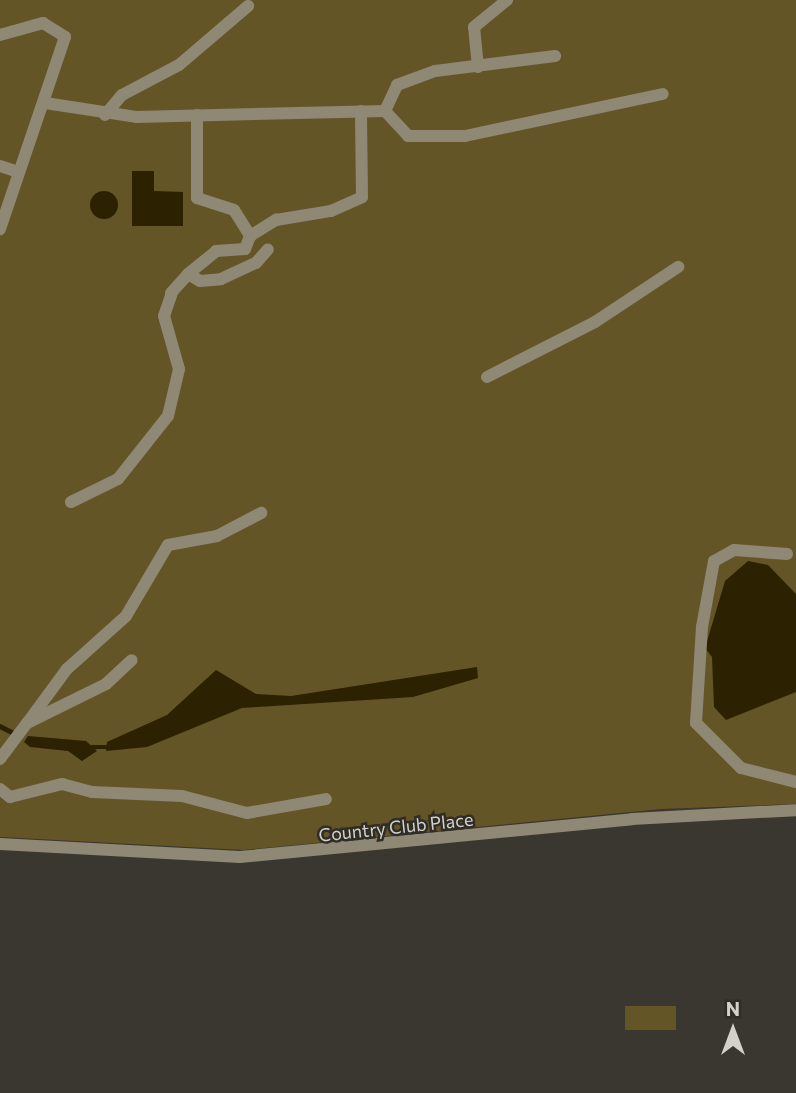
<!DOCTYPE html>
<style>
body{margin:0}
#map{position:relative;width:796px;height:1093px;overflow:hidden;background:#39372f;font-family:Commissioner,sans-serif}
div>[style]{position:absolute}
.green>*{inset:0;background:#645527}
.water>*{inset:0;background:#2c2100}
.round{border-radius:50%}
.stream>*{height:4.5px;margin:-2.25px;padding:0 2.25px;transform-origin:2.25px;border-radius:2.25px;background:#2c2100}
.minor>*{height:12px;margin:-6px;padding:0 6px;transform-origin:6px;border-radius:6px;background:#8e8874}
span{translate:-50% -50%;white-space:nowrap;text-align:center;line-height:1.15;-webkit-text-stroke:5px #2f2d25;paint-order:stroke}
.street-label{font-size:18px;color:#d3d1cc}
.north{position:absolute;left:698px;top:995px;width:70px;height:70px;-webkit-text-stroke:5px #2f2d25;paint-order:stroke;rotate:0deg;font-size:19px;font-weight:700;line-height:28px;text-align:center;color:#d3d1cc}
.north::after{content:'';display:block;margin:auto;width:24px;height:32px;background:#d3d1cc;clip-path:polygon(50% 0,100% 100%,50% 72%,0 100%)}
</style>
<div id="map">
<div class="green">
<div style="clip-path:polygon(0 0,796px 0,796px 804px,661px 809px,244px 850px,0 837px)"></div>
<div style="clip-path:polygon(625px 1006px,676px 1006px,676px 1030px,625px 1030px)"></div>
</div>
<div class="water">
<div style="clip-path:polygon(132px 171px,154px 171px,154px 191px,183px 192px,183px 226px,132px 226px)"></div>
<div class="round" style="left:90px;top:191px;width:28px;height:28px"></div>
<div style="clip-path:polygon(748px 561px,768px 565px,796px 594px,796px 692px,726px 720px,714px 707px,712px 657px,705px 648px,725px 581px)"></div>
<div style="clip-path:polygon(477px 667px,478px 678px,413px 697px,242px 708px,147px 747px,106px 751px,107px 742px,167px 715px,216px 670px,256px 694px,291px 696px)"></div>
<div style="clip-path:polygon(28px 736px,86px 741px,97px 751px,82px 761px,68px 751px,30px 747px,24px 742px)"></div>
</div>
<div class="stream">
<div style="left:0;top:726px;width:18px;rotate:27deg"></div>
<div style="left:92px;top:747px;width:19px"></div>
</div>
<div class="minor">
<div style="left:0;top:35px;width:45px;rotate:-15.6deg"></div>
<div style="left:43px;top:23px;width:26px;rotate:32deg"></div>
<div style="left:65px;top:37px;width:203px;rotate:108.7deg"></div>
<div style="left:478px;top:67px;width:40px;rotate:-95.7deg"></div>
<div style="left:474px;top:27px;width:43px;rotate:-39.3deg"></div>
<div style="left:45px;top:103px;width:92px;rotate:8.7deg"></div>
<div style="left:136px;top:117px;width:249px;rotate:-1.4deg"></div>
<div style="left:385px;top:111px;width:34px;rotate:47deg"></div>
<div style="left:408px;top:136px;width:57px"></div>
<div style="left:465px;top:136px;width:202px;rotate:-12deg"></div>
<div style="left:385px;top:111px;width:29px;rotate:-65deg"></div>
<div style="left:397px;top:85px;width:40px;rotate:-20.2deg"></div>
<div style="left:435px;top:71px;width:121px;rotate:-7.1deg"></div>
<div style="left:105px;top:115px;width:26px;rotate:-50deg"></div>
<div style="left:122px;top:95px;width:64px;rotate:-27.8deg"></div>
<div style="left:179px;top:65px;width:91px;rotate:-40.5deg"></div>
<div style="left:197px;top:115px;width:83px;rotate:90deg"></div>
<div style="left:197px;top:198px;width:39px;rotate:18deg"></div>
<div style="left:234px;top:210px;width:31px;rotate:58deg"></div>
<div style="left:0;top:166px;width:20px;rotate:18deg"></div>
<div style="left:188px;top:274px;width:36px;rotate:-39deg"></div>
<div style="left:216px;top:251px;width:29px;rotate:-4deg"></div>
<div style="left:245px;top:249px;width:14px;rotate:-69deg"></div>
<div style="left:250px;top:236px;width:31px;rotate:-32deg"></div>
<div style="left:276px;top:220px;width:56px;rotate:-9.3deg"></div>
<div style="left:331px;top:211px;width:34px;rotate:-24deg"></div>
<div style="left:362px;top:197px;width:86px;rotate:-90.7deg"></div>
<div style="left:171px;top:293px;width:25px;rotate:-48deg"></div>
<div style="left:188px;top:274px;width:14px;rotate:30deg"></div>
<div style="left:200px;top:281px;width:21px;rotate:-5deg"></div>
<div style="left:221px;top:279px;width:38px;rotate:-25deg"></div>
<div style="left:256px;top:263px;width:18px;rotate:-49deg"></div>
<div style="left:487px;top:377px;width:121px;rotate:-27deg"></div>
<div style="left:595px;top:322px;width:100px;rotate:-33.5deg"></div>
<div style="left:71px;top:502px;width:52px;rotate:-26.1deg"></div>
<div style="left:118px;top:479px;width:80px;rotate:-51.6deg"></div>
<div style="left:168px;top:416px;width:48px;rotate:-76.8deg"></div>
<div style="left:179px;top:369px;width:55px;rotate:-105.8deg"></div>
<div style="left:164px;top:316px;width:24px;rotate:-71deg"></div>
<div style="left:787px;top:554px;width:53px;rotate:-175.7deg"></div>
<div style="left:734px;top:550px;width:23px;rotate:151deg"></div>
<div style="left:714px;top:561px;width:67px;rotate:100.3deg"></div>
<div style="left:702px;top:627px;width:96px;rotate:93.6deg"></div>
<div style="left:696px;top:723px;width:64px;rotate:45deg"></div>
<div style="left:741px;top:768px;width:57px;rotate:14.3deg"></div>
<div style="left:28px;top:722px;width:66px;rotate:-53.7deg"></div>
<div style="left:67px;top:669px;width:79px;rotate:-41.9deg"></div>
<div style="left:126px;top:616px;width:82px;rotate:-59.4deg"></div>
<div style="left:168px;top:545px;width:50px;rotate:-10.4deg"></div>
<div style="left:217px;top:536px;width:50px;rotate:-27.6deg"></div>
<div style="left:0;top:759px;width:45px;rotate:-53.1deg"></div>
<div style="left:27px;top:723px;width:88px;rotate:-26.3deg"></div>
<div style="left:106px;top:684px;width:35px;rotate:-43deg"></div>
<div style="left:0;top:789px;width:13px;rotate:39deg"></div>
<div style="left:10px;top:797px;width:54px;rotate:-14deg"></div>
<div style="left:62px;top:784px;width:31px;rotate:15deg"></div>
<div style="left:92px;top:792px;width:90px;rotate:2.5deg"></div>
<div style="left:182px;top:796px;width:67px;rotate:14.7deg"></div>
<div style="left:247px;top:813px;width:80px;rotate:-10deg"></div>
<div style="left:0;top:844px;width:240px;rotate:3.1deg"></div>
<div style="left:240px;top:857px;width:394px;rotate:-5.5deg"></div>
<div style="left:632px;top:819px;width:164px;rotate:-3.1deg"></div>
</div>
<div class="street-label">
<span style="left:396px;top:827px;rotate:-6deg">Country Club Place</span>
</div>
<div class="north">N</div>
</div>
